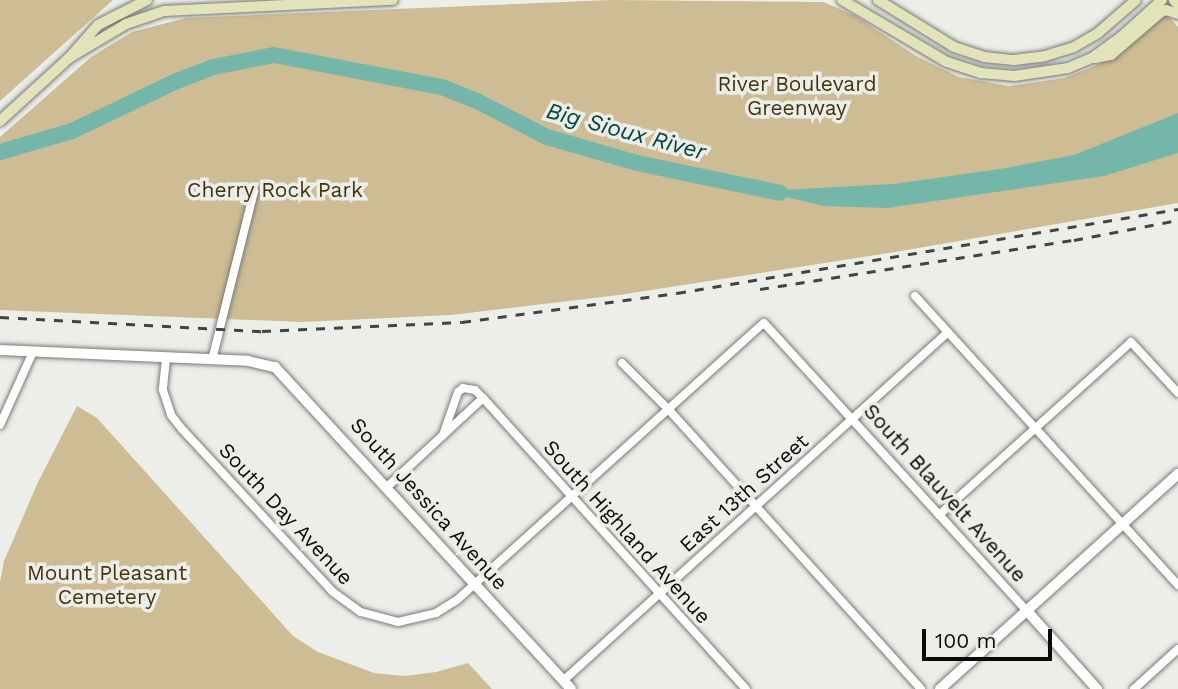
<!DOCTYPE html>
<style>
body{margin:0}
#map{position:relative;width:1178px;height:689px;overflow:hidden;background:#ecefe9;font-family:"Work Sans",sans-serif}
div>[style]{position:absolute}
.green>*{inset:0;background:#cebc94}
.water>*{inset:0;background:#74b7aa}
.river>*{height:16px;margin:-8px;padding:0 8px;transform-origin:8px;border-radius:8px;background:#74b7aa}
.roads{filter:drop-shadow(0 0 2px #787b76) drop-shadow(0 0 2px #787b76)}
.minor>*{height:8px;margin:-4px;padding:0 4px;transform-origin:4px;border-radius:4px;background:#fff}
.tertiary>*{height:10px;margin:-5px;padding:0 5px;transform-origin:5px;border-radius:5px;background:#fff}
.secondary>*{height:10px;margin:-5px;padding:0 5px;transform-origin:5px;border-radius:5px;background:#e3e3ba}
.rail>*{height:2.5px;margin-top:-1.25px;transform-origin:0;background:repeating-linear-gradient(90deg,#424441 0 9px,transparent 0 18px)}
span{translate:-50% -50%;white-space:nowrap;text-align:center;line-height:1.15;-webkit-text-stroke:7px #ecefe9;paint-order:stroke}
.park-label{font-size:21px;color:#44340b}
.street-label{font-size:21px;color:#0b0c0a}
.water-label{font-size:23px;color:#07453d;font-style:italic}
.scale{position:absolute;left:922px;top:629px;width:130px;height:32px;box-sizing:border-box;border:4px solid #0b0c0a;border-top:0;padding-left:9px;font-size:21px;line-height:24px;white-space:nowrap;color:#0b0c0a;-webkit-text-stroke:5px #ecefe9;paint-order:stroke}
</style>
<div id="map">
<div class="green">
<div style="clip-path:polygon(0 0,113px 0,0 101px)"></div>
<div style="clip-path:polygon(611px 0,823px 2px,854px 15px,916px 56px,959px 77px,1009px 86px,1064px 78px,1090px 68px,1116px 56px,1166px 14px,1178px 27px,1178px 203px,895px 252px,619px 295px,451px 315px,302px 322px,0 310px,0 137px,91px 57px,132px 32px,186px 18px)"></div>
<div style="clip-path:polygon(77px 406px,97px 418px,293px 636px,318px 652px,374px 673px,405px 676px,436px 672px,468px 663px,492px 689px,0 689px,0 582px,4px 561px,38px 482px)"></div>
</div>
<div class="water">
<div style="clip-path:polygon(1178px 113px,1178px 153px,1104px 176px,887px 208px,824px 206px,761px 191px,894px 184px,1006px 168px,1074px 155px)"></div>
</div>
<div class="river">
<div style="left:0;top:152px;width:75px;rotate:-16.3deg"></div>
<div style="left:72px;top:131px;width:116px;rotate:-25.5deg"></div>
<div style="left:177px;top:81px;width:39px;rotate:-21deg"></div>
<div style="left:213px;top:67px;width:62px;rotate:-11.1deg"></div>
<div style="left:274px;top:55px;width:171px;rotate:10.8deg"></div>
<div style="left:442px;top:87px;width:35px;rotate:22deg"></div>
<div style="left:475px;top:100px;width:81px;rotate:27.2deg"></div>
<div style="left:547px;top:137px;width:94px;rotate:16.1deg"></div>
<div style="left:637px;top:163px;width:146px;rotate:11.8deg"></div>
</div>
<div class="roads">
<div class="minor">
<div style="left:915px;top:296px;width:391px;rotate:47.7deg"></div>
<div style="left:166px;top:359px;width:31px;rotate:96deg"></div>
<div style="left:163px;top:390px;width:26px;rotate:72deg"></div>
<div style="left:171px;top:415px;width:18px;rotate:52deg"></div>
<div style="left:182px;top:429px;width:222px;rotate:47.2deg"></div>
<div style="left:333px;top:592px;width:34px;rotate:36deg"></div>
<div style="left:361px;top:612px;width:38px;rotate:15deg"></div>
<div style="left:398px;top:622px;width:39px;rotate:-13deg"></div>
<div style="left:436px;top:613px;width:25px;rotate:-32deg"></div>
<div style="left:457px;top:600px;width:413px;rotate:-42.1deg"></div>
<div style="left:764px;top:323px;width:390px;rotate:47.6deg"></div>
<div style="left:212px;top:360px;width:174px;rotate:-76deg"></div>
<div style="left:622px;top:363px;width:66px;rotate:45deg"></div>
<div style="left:669px;top:410px;width:376px;rotate:47.9deg"></div>
<div style="left:483px;top:398px;width:392px;rotate:47.9deg"></div>
<div style="left:0;top:425px;width:80px;rotate:-65.7deg"></div>
<div style="left:387px;top:487px;width:131px;rotate:-42.8deg"></div>
<div style="left:483px;top:398px;width:11px;rotate:-135deg"></div>
<div style="left:475px;top:390px;width:12px;rotate:-171deg"></div>
<div style="left:463px;top:388px;width:6px;rotate:141deg"></div>
<div style="left:458px;top:392px;width:46px;rotate:109.2deg"></div>
<div style="left:939px;top:515px;width:258px;rotate:-42deg"></div>
<div style="left:1131px;top:342px;width:69px;rotate:47.3deg"></div>
<div style="left:564px;top:680px;width:518px;rotate:-42.18deg"></div>
<div style="left:1134px;top:689px;width:59px;rotate:-42.3deg"></div>
</div>
<div class="tertiary">
<div style="left:0;top:350px;width:248px;rotate:2.5deg"></div>
<div style="left:248px;top:361px;width:28px;rotate:13deg"></div>
<div style="left:275px;top:367px;width:437px;rotate:47.4deg"></div>
<div style="left:1027px;top:611px;width:105px;rotate:48.1deg"></div>
<div style="left:940px;top:689px;width:321px;rotate:-42.1deg"></div>
</div>
<div class="secondary">
<div style="left:842px;top:0;width:122px;rotate:30.6deg"></div>
<div style="left:947px;top:62px;width:36px;rotate:18deg"></div>
<div style="left:981px;top:73px;width:33px;rotate:5deg"></div>
<div style="left:1014px;top:76px;width:55px;rotate:-8.4deg"></div>
<div style="left:1068px;top:68px;width:26px;rotate:-23deg"></div>
<div style="left:1092px;top:58px;width:36px;rotate:-36deg"></div>
<div style="left:1121px;top:37px;width:55px;rotate:-42.1deg"></div>
<div style="left:878px;top:0;width:89px;rotate:31.7deg"></div>
<div style="left:954px;top:47px;width:32px;rotate:18deg"></div>
<div style="left:984px;top:57px;width:30px;rotate:6deg"></div>
<div style="left:1014px;top:60px;width:31px;rotate:-7deg"></div>
<div style="left:1045px;top:56px;width:30px;rotate:-17deg"></div>
<div style="left:1074px;top:47px;width:28px;rotate:-30deg"></div>
<div style="left:1098px;top:33px;width:50px;rotate:-41deg"></div>
<div style="left:1174px;top:0;width:6px;rotate:51deg"></div>
<div style="left:69px;top:58px;width:66px;rotate:-30.8deg"></div>
<div style="left:126px;top:24px;width:40px;rotate:-18.9deg"></div>
<div style="left:164px;top:11px;width:229px;rotate:-2.8deg"></div>
<div style="left:1095px;top:58px;width:16px;rotate:-11deg"></div>
<div style="left:1111px;top:55px;width:66px;rotate:-40.7deg"></div>
<div style="left:1161px;top:12px;width:5px;rotate:-22deg"></div>
<div style="left:1166px;top:10px;width:13px;rotate:18deg"></div>
<div style="left:0;top:121px;width:93px;rotate:-42.4deg"></div>
<div style="left:69px;top:58px;width:44px;rotate:-48.7deg"></div>
<div style="left:98px;top:25px;width:55px;rotate:-27deg"></div>
</div>
</div>
<div class="rail">
<div style="left:760px;top:289px;width:318px;rotate:-8.9deg"></div>
<div style="left:1074px;top:240px;width:106px;rotate:-10.9deg"></div>
<div style="left:0;top:317px;width:262px;rotate:3.1deg"></div>
<div style="left:262px;top:331px;width:200px;rotate:-2.6deg"></div>
<div style="left:462px;top:322px;width:217px;rotate:-7.7deg"></div>
<div style="left:677px;top:293px;width:508px;rotate:-9.52deg"></div>
</div>
<div class="park-label">
<span style="left:797px;top:96px">River Boulevard<br>Greenway</span>
<span style="left:275px;top:190px">Cherry Rock Park</span>
<span style="left:107px;top:585px">Mount Pleasant<br>Cemetery</span>
</div>
<div class="street-label">
<span style="left:744px;top:493px;rotate:-42deg">East 13th Street</span>
<span style="left:945px;top:493px;rotate:48deg">South Blauvelt Avenue</span>
<span style="left:429px;top:504px;rotate:48deg">South Jessica Avenue</span>
<span style="left:286px;top:514px;rotate:47deg">South Day Avenue</span>
<span style="left:627px;top:532px;rotate:48deg">South Highland Avenue</span>
</div>
<div class="water-label">
<span style="left:626px;top:132px;rotate:15deg">Big Sioux River</span>
</div>
<div class="scale">100 m</div>
</div>
